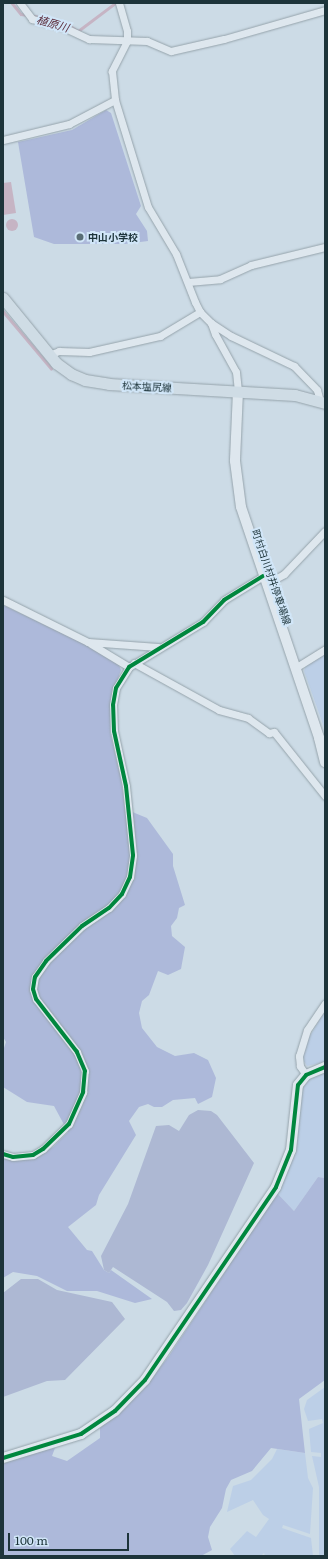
<!DOCTYPE html>
<meta charset="utf-8">
<style>
body{margin:0}
#map{position:relative;width:328px;height:1559px;overflow:hidden;background:#ccdbe6;font-family:Literata,"Noto Sans JP",serif}
div>[style]{position:absolute}
.farmland>*{inset:0;background:#bccfe7}
.green>*{inset:0;background:#adb9da}
.cemetery>*{inset:0;background:#adb8d3}
.water>*{inset:0;background:#c6b4c4}
.round{border-radius:50%}
.stream>*{height:2.5px;margin:-1.25px;padding:0 1.25px;transform-origin:1.25px;border-radius:1.25px;background:#c6b4c4}
.roads{filter:drop-shadow(0 0 1px #95a3ab) drop-shadow(0 0 1px #95a3ab)}
.street>*{height:7px;margin:-3.5px;padding:0 3.5px;transform-origin:3.5px;border-radius:3.5px;background:#dee7ee}
.secondary>*{height:10px;margin:-5px;padding:0 5px;transform-origin:5px;border-radius:5px;background:#dee7ee}
.primary>*{height:11px;margin:-5.5px;padding:0 5.5px;transform-origin:5.5px;border-radius:5.5px;background:#cfdce5}
.cycleway>*{height:4px;margin:-2px;padding:0 2px;transform-origin:2px;border-radius:2px;background:#00873e}
.dots>*{width:11px;height:11px;translate:-50% -50%;box-sizing:border-box;border:2px solid #d1e6f8;border-radius:50%}
span{translate:-50% -50%;white-space:nowrap;text-align:center;line-height:1.15;-webkit-text-stroke:4px #d1e6f8;paint-order:stroke}
.poi-label{font-size:10px;color:#1d343a;font-weight:700}
.left{translate:0 -50%;text-align:left}
.street-label{font-size:10px;color:#1d343a}
.water-label{font-size:11px;color:#5b2b3a;font-style:italic}
.frame{position:absolute;inset:0;border:4px solid #1d343a;pointer-events:none}
.scale{position:absolute;left:8px;top:1533px;width:121px;height:18px;box-sizing:border-box;border:2px solid #1d343a;border-top:0;padding-left:5px;font-size:12px;line-height:14px;white-space:nowrap;color:#1d343a;-webkit-text-stroke:3px #d1e6f8;paint-order:stroke}
</style>
<div id="map">
<div class="farmland">
<div style="clip-path:polygon(325px 653px,325px 730px,304px 671px,306px 665px)"></div>
<div style="clip-path:polygon(325px 1011px,325px 1062px,307px 1066px,302px 1058px,308px 1039px)"></div>
<div style="clip-path:polygon(325px 1071px,325px 1178px,318px 1177px,294px 1211px,277px 1193px,304px 1083px,311px 1076px)"></div>
<div style="clip-path:polygon(325px 1387px,325px 1556px,319px 1556px,319px 1487px,312px 1456px,321px 1457px,321px 1453px,311px 1452px,309px 1429px,323px 1423px,322px 1419px,308px 1421px,304px 1409px,307px 1400px)"></div>
<div style="clip-path:polygon(277px 1449px,305px 1453px,308px 1478px,313px 1488px,310px 1534px,283px 1525px,282px 1528px,311px 1538px,313px 1556px,265px 1556px,264px 1553px,261px 1556px,235px 1556px,230px 1549px,247px 1531px,256px 1537px,269px 1519px,263px 1515px,253px 1500px,227px 1512px,233px 1486px,251px 1480px,272px 1459px)"></div>
</div>
<div class="green">
<div style="clip-path:polygon(106px 110px,111px 113px,141px 206px,136px 214px,147px 231px,148px 241px,125px 244px,54px 244px,34px 237px,18px 142px,72px 130px)"></div>
<div style="clip-path:polygon(3px 605px,81px 642px,119px 665px,121px 670px,110px 702px,110px 732px,121px 779px,125px 809px,147px 818px,173px 854px,173px 866px,185px 905px,179px 908px,177px 918px,171px 926px,172px 936px,185px 947px,181px 969px,168px 975px,158px 971px,149px 995px,142px 1001px,139px 1013px,142px 1028px,157px 1047px,175px 1056px,194px 1053px,208px 1060px,216px 1078px,212px 1097px,198px 1104px,195px 1098px,173px 1100px,162px 1107px,154px 1107px,148px 1104px,139px 1107px,129px 1121px,136px 1135px,99px 1195px,96px 1205px,68px 1227px,87px 1250px,92px 1251px,104px 1270px,109px 1273px,111px 1270px,152px 1299px,135px 1303px,97px 1291px,67px 1291px,37px 1276px,13px 1272px,3px 1278px,3px 1159px,32px 1160px,53px 1147px,68px 1132px,54px 1106px,27px 1102px,3px 1087px,3px 1051px,6px 1042px,3px 1037px)"></div>
<div style="clip-path:polygon(318px 1177px,325px 1178px,325px 1380px,299px 1399px,305px 1453px,271px 1448px,252px 1471px,231px 1480px,226px 1489px,222px 1508px,210px 1527px,208px 1537px,212px 1550px,201px 1556px,3px 1556px,3px 1464px,23px 1455px,55px 1448px,52px 1456px,67px 1461px,100px 1438px,100px 1428px,143px 1390px,169px 1356px,277px 1193px,294px 1211px)"></div>
</div>
<div class="cemetery">
<div style="clip-path:polygon(198px 1110px,211px 1111px,217px 1115px,254px 1163px,208px 1265px,187px 1303px,181px 1310px,174px 1311px,167px 1302px,113px 1267px,109px 1273px,104px 1270px,101px 1256px,128px 1204px,156px 1126px,169px 1125px,179px 1131px,189px 1115px)"></div>
<div style="clip-path:polygon(21px 1279px,38px 1279px,57px 1290px,112px 1302px,125px 1319px,65px 1380px,47px 1381px,3px 1397px,3px 1293px)"></div>
</div>
<div class="water">
<div style="clip-path:polygon(11px 182px,16px 213px,3px 215px,3px 183px)"></div>
<div class="round" style="left:6px;top:219px;width:12px;height:12px"></div>
</div>
<div class="stream">
<div style="left:12px;top:3px;width:14px;rotate:51deg"></div>
<div style="left:21px;top:14px;width:7px;rotate:8deg"></div>
<div style="left:35px;top:16px;width:35px;rotate:15deg"></div>
<div style="left:69px;top:25px;width:11px;rotate:34deg"></div>
<div style="left:78px;top:31px;width:45px;rotate:-36.9deg"></div>
<div style="left:3px;top:311px;width:75px;rotate:49.9deg"></div>
</div>
<div class="roads">
<div class="street">
<div style="left:20px;top:3px;width:20px;rotate:53deg"></div>
<div style="left:32px;top:19px;width:32px;rotate:14deg"></div>
<div style="left:63px;top:27px;width:29px;rotate:25deg"></div>
<div style="left:89px;top:39px;width:58px;rotate:2deg"></div>
<div style="left:147px;top:41px;width:26px;rotate:23deg"></div>
<div style="left:171px;top:51px;width:54px;rotate:-12.8deg"></div>
<div style="left:224px;top:39px;width:105px;rotate:-16deg"></div>
<div style="left:119px;top:3px;width:29px;rotate:74deg"></div>
<div style="left:127px;top:31px;width:10px;rotate:90deg"></div>
<div style="left:127px;top:41px;width:34px;rotate:117deg"></div>
<div style="left:112px;top:71px;width:29px;rotate:84deg"></div>
<div style="left:115px;top:100px;width:112px;rotate:72.9deg"></div>
<div style="left:148px;top:207px;width:55px;rotate:59.2deg"></div>
<div style="left:176px;top:254px;width:52px;rotate:68.4deg"></div>
<div style="left:195px;top:302px;width:11px;rotate:63deg"></div>
<div style="left:200px;top:312px;width:16px;rotate:45deg"></div>
<div style="left:211px;top:323px;width:24px;rotate:33deg"></div>
<div style="left:231px;top:336px;width:70px;rotate:25.5deg"></div>
<div style="left:294px;top:366px;width:33px;rotate:46deg"></div>
<div style="left:317px;top:390px;width:11px;rotate:75deg"></div>
<div style="left:3px;top:140px;width:68px;rotate:-13.6deg"></div>
<div style="left:69px;top:124px;width:52px;rotate:-27.6deg"></div>
<div style="left:188px;top:282px;width:32px;rotate:-5deg"></div>
<div style="left:220px;top:279px;width:34px;rotate:-24deg"></div>
<div style="left:251px;top:265px;width:76px;rotate:-13.7deg"></div>
<div style="left:211px;top:323px;width:12px;rotate:70deg"></div>
<div style="left:215px;top:334px;width:43px;rotate:61.1deg"></div>
<div style="left:236px;top:372px;width:19px;rotate:84deg"></div>
<div style="left:49px;top:355px;width:11px;rotate:-22deg"></div>
<div style="left:59px;top:351px;width:30px;rotate:2deg"></div>
<div style="left:89px;top:352px;width:73px;rotate:-12.7deg"></div>
<div style="left:160px;top:336px;width:47px;rotate:-31deg"></div>
<div style="left:266px;top:584px;width:21px;rotate:-29deg"></div>
<div style="left:284px;top:574px;width:59px;rotate:-46.4deg"></div>
<div style="left:3px;top:600px;width:95px;rotate:26.3deg"></div>
<div style="left:88px;top:642px;width:70px;rotate:4.1deg"></div>
<div style="left:91px;top:644px;width:44px;rotate:31.2deg"></div>
<div style="left:134px;top:663px;width:97px;rotate:28.9deg"></div>
<div style="left:219px;top:710px;width:30px;rotate:15deg"></div>
<div style="left:248px;top:718px;width:26px;rotate:36deg"></div>
<div style="left:269px;top:733px;width:5px;rotate:-11deg"></div>
<div style="left:274px;top:732px;width:82px;rotate:51.4deg"></div>
<div style="left:295px;top:668px;width:36px;rotate:-32deg"></div>
<div style="left:306px;top:1075px;width:11px;rotate:-124deg"></div>
<div style="left:300px;top:1066px;width:10px;rotate:-96deg"></div>
<div style="left:299px;top:1056px;width:27px;rotate:-73deg"></div>
<div style="left:307px;top:1030px;width:32px;rotate:-56deg"></div>
<div style="left:3px;top:1154px;width:10px;rotate:17deg"></div>
<div style="left:13px;top:1157px;width:20px;rotate:-6deg"></div>
<div style="left:33px;top:1155px;width:12px;rotate:-31deg"></div>
<div style="left:43px;top:1149px;width:36px;rotate:-44deg"></div>
<div style="left:69px;top:1124px;width:35px;rotate:-66deg"></div>
<div style="left:83px;top:1092px;width:21px;rotate:-85deg"></div>
<div style="left:85px;top:1071px;width:21px;rotate:-113deg"></div>
<div style="left:77px;top:1052px;width:67px;rotate:-127.7deg"></div>
<div style="left:36px;top:999px;width:10px;rotate:-107deg"></div>
<div style="left:33px;top:989px;width:12px;rotate:-81deg"></div>
<div style="left:35px;top:977px;width:19px;rotate:-55deg"></div>
<div style="left:46px;top:961px;width:50px;rotate:-44.2deg"></div>
<div style="left:82px;top:926px;width:32px;rotate:-34deg"></div>
<div style="left:109px;top:908px;width:19px;rotate:-47deg"></div>
<div style="left:122px;top:894px;width:19px;rotate:-65deg"></div>
<div style="left:130px;top:877px;width:22px;rotate:-82deg"></div>
<div style="left:133px;top:855px;width:69px;rotate:-95.8deg"></div>
<div style="left:126px;top:786px;width:56px;rotate:-102.3deg"></div>
<div style="left:114px;top:731px;width:26px;rotate:-92deg"></div>
<div style="left:113px;top:705px;width:17px;rotate:-80deg"></div>
<div style="left:116px;top:688px;width:25px;rotate:-58deg"></div>
<div style="left:129px;top:667px;width:87px;rotate:-31.3deg"></div>
<div style="left:203px;top:622px;width:30px;rotate:-46deg"></div>
<div style="left:224px;top:600px;width:46px;rotate:-31.6deg"></div>
</div>
<div class="secondary">
<div style="left:238px;top:391px;width:70px;rotate:92.5deg"></div>
<div style="left:235px;top:461px;width:46px;rotate:82.6deg"></div>
<div style="left:241px;top:507px;width:244px;rotate:71.3deg"></div>
<div style="left:319px;top:738px;width:25px;rotate:76deg"></div>
<div style="left:3px;top:1458px;width:82px;rotate:-17.1deg"></div>
<div style="left:81px;top:1434px;width:41px;rotate:-34.1deg"></div>
<div style="left:115px;top:1411px;width:43px;rotate:-45.9deg"></div>
<div style="left:145px;top:1380px;width:233px;rotate:-55.8deg"></div>
<div style="left:276px;top:1187px;width:40px;rotate:-68deg"></div>
<div style="left:291px;top:1150px;width:65px;rotate:-83.9deg"></div>
<div style="left:298px;top:1085px;width:13px;rotate:-51deg"></div>
<div style="left:306px;top:1075px;width:21px;rotate:-23deg"></div>
</div>
<div class="primary">
<div style="left:3px;top:298px;width:84px;rotate:50.8deg"></div>
<div style="left:56px;top:363px;width:19px;rotate:36deg"></div>
<div style="left:71px;top:374px;width:15px;rotate:23deg"></div>
<div style="left:85px;top:380px;width:24px;rotate:9deg"></div>
<div style="left:109px;top:384px;width:186px;rotate:3.4deg"></div>
<div style="left:295px;top:395px;width:31px;rotate:15deg"></div>
</div>
</div>
<div class="cycleway">
<div style="left:3px;top:1154px;width:10px;rotate:17deg"></div>
<div style="left:13px;top:1157px;width:20px;rotate:-6deg"></div>
<div style="left:33px;top:1155px;width:12px;rotate:-31deg"></div>
<div style="left:43px;top:1149px;width:36px;rotate:-44deg"></div>
<div style="left:69px;top:1124px;width:35px;rotate:-66deg"></div>
<div style="left:83px;top:1092px;width:21px;rotate:-85deg"></div>
<div style="left:85px;top:1071px;width:21px;rotate:-113deg"></div>
<div style="left:77px;top:1052px;width:67px;rotate:-127.7deg"></div>
<div style="left:36px;top:999px;width:10px;rotate:-107deg"></div>
<div style="left:33px;top:989px;width:12px;rotate:-81deg"></div>
<div style="left:35px;top:977px;width:19px;rotate:-55deg"></div>
<div style="left:46px;top:961px;width:50px;rotate:-44.2deg"></div>
<div style="left:82px;top:926px;width:32px;rotate:-34deg"></div>
<div style="left:109px;top:908px;width:19px;rotate:-47deg"></div>
<div style="left:122px;top:894px;width:19px;rotate:-65deg"></div>
<div style="left:130px;top:877px;width:22px;rotate:-82deg"></div>
<div style="left:133px;top:855px;width:69px;rotate:-95.8deg"></div>
<div style="left:126px;top:786px;width:56px;rotate:-102.3deg"></div>
<div style="left:114px;top:731px;width:26px;rotate:-92deg"></div>
<div style="left:113px;top:705px;width:17px;rotate:-80deg"></div>
<div style="left:116px;top:688px;width:25px;rotate:-58deg"></div>
<div style="left:129px;top:667px;width:87px;rotate:-31.3deg"></div>
<div style="left:203px;top:622px;width:30px;rotate:-46deg"></div>
<div style="left:224px;top:600px;width:46px;rotate:-31.6deg"></div>
<div style="left:3px;top:1458px;width:82px;rotate:-17.1deg"></div>
<div style="left:81px;top:1434px;width:41px;rotate:-34.1deg"></div>
<div style="left:115px;top:1411px;width:43px;rotate:-45.9deg"></div>
<div style="left:145px;top:1380px;width:233px;rotate:-55.8deg"></div>
<div style="left:276px;top:1187px;width:40px;rotate:-68deg"></div>
<div style="left:291px;top:1150px;width:65px;rotate:-83.9deg"></div>
<div style="left:298px;top:1085px;width:13px;rotate:-51deg"></div>
<div style="left:306px;top:1075px;width:21px;rotate:-23deg"></div>
</div>
<div class="dots">
<div style="left:80px;top:237px;background:#5a6e76"></div>
</div>
<div class="poi-label">
<span class="left" style="left:88px;top:237px">中山小学校</span>
</div>
<div class="street-label">
<span style="left:147px;top:386px;rotate:3deg">松本塩尻線</span>
<span style="left:272px;top:577px;rotate:71deg">町村白川村井停車場線</span>
</div>
<div class="water-label">
<span style="left:53px;top:23px;rotate:16deg">植原川</span>
</div>
<div class="frame"></div>
<div class="scale">100 m</div>
</div>
